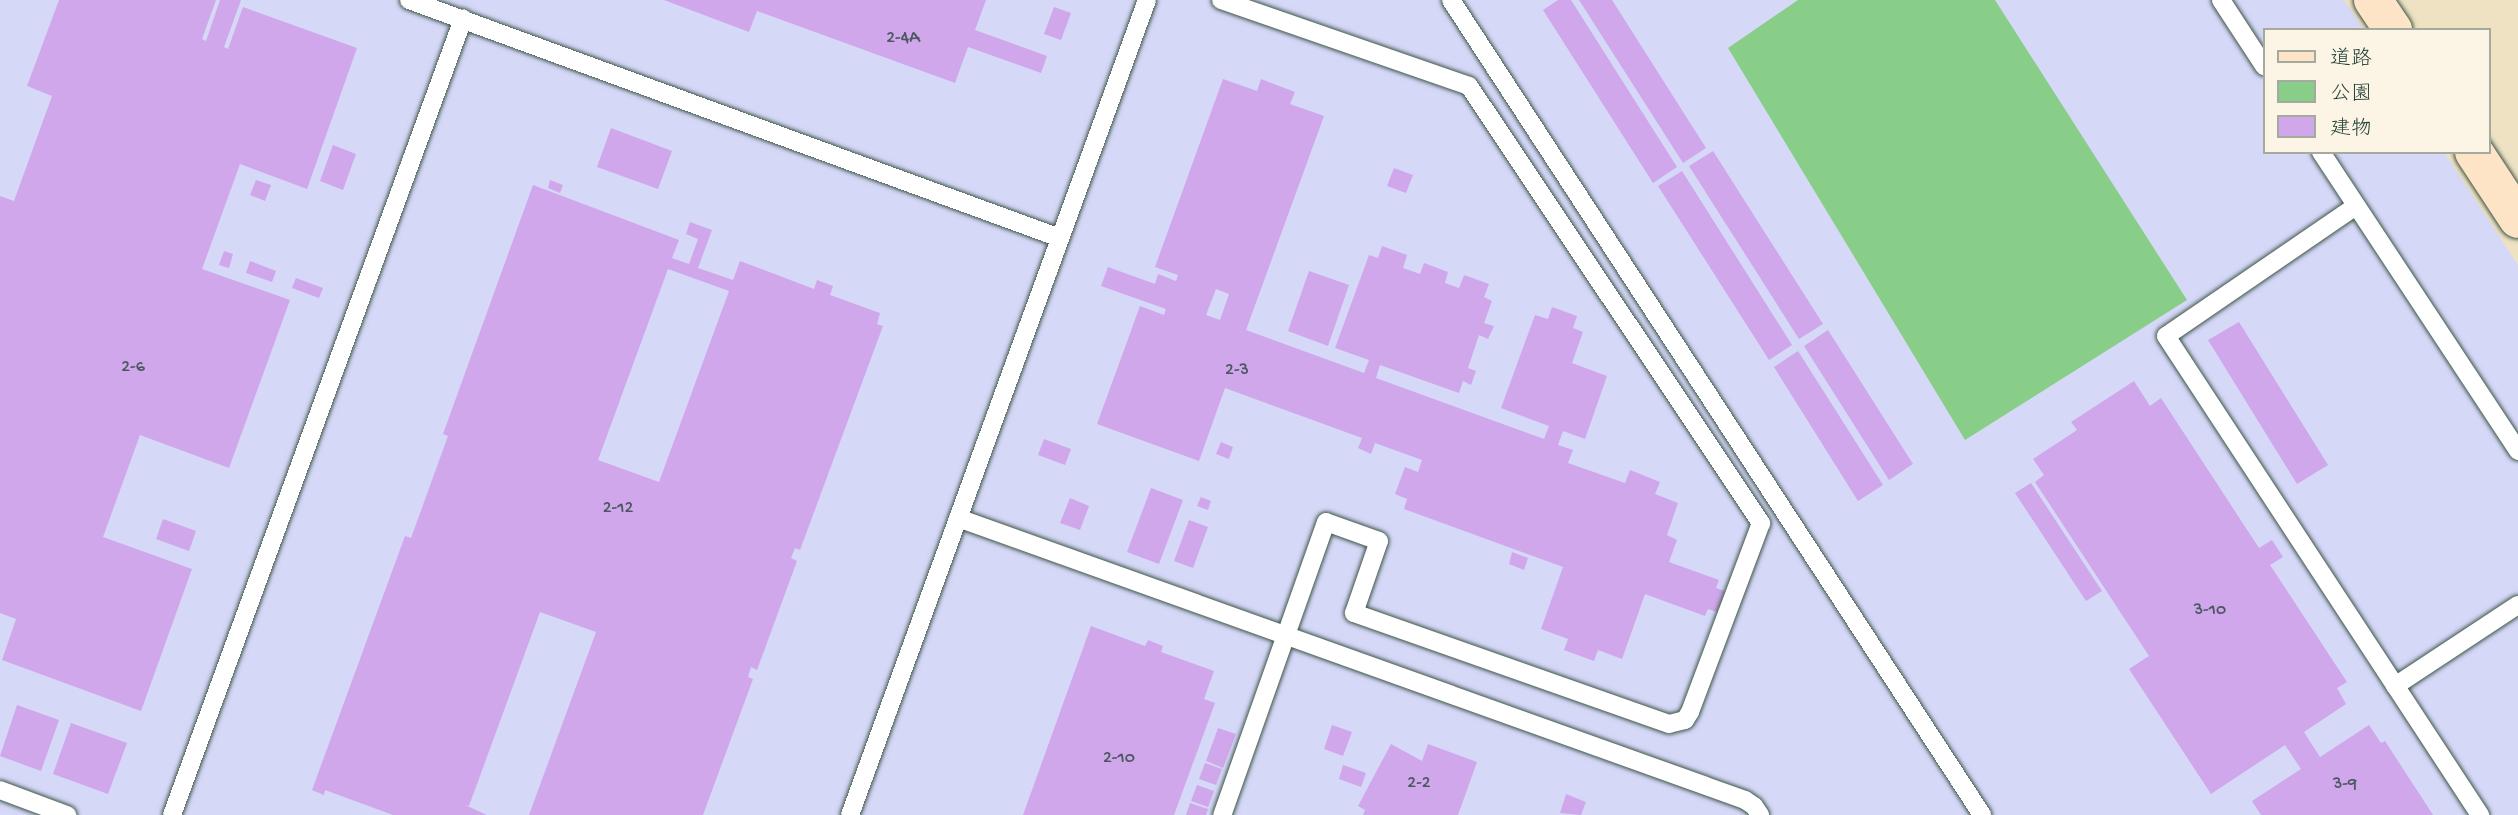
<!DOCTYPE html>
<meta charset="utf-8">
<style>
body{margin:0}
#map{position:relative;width:2518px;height:815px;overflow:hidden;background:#eee2c3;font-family:"Gochi Hand","Klee One",sans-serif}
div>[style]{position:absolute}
.built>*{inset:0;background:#d6d8f8}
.green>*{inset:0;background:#89ce88}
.building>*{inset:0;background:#d0a7ea}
.roads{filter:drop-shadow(0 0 2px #3e5649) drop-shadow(0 0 2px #3e5649)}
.lane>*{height:18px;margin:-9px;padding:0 9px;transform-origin:9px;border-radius:9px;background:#fff}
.secondary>*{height:38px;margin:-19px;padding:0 19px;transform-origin:19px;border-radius:19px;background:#fee4c6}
span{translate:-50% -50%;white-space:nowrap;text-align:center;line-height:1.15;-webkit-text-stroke:5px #fcf5e5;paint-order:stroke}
.number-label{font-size:18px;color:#4b5862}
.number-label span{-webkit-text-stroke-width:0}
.legend{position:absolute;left:2263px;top:28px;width:228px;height:126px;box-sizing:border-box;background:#fcf5e5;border:2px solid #a4ab9e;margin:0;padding:9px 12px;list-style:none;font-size:21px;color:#1f3d34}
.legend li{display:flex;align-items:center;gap:14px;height:35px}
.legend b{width:35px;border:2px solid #a4ab9e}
</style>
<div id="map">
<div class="built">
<div style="clip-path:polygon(0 0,2344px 0,2364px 30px,2264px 30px,2264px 152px,2444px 152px,2518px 265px,2518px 815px,0 815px)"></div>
</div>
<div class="green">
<div style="clip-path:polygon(1798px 0,1995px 0,2187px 300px,1965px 440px,1728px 48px)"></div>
</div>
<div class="building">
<div style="clip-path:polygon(59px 0,216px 0,202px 39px,206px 41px,220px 0,241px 0,224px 47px,228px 49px,243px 7px,357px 48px,307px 189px,240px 164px,202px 269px,290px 300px,229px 468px,140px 435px,103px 537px,192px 569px,141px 711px,2px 660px,16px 619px,0 613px,0 196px,14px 201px,52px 96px,27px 86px)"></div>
<div style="clip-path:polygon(664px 0,986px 0,975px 30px,1047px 56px,1041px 73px,968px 47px,955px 83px,757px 11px,749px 32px)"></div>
<div style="clip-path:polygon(1558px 0,1571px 0,1677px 167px,1653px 183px,1543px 10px)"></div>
<div style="clip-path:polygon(1579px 0,1612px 0,1706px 148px,1683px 163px)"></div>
<div style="clip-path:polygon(1054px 7px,1071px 13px,1061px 40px,1044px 34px)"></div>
<div style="clip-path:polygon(evenodd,1223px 79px,1257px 91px,1261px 79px,1295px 92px,1290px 104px,1324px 116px,1246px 330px,1364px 373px,1369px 360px,1335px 348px,1369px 255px,1378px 258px,1382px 246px,1407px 255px,1403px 268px,1420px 274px,1424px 263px,1448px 272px,1445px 283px,1459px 288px,1464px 275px,1489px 284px,1484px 297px,1492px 301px,1484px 323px,1494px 326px,1488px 339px,1479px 335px,1468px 368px,1476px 371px,1471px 385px,1463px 381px,1459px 393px,1380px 365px,1376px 378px,1544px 439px,1549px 426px,1501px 408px,1535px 315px,1548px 319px,1552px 307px,1577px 316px,1573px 328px,1583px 332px,1572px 363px,1607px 376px,1585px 439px,1563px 431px,1558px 445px,1573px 450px,1568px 463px,1625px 483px,1630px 470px,1660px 482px,1655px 494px,1678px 503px,1667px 535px,1677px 540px,1669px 562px,1719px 580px,1716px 588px,1725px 591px,1717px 612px,1708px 609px,1705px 616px,1645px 594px,1622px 659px,1598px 650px,1594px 661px,1564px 650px,1568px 639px,1541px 629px,1563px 567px,1404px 509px,1407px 499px,1395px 494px,1405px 467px,1418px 472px,1422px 460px,1375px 443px,1371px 454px,1358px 448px,1362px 438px,1225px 388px,1199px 461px,1097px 424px,1140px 306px,1164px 315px,1166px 309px,1101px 286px,1108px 267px,1155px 284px,1158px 274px,1176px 281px,1178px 275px,1155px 267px,1223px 79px,1216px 289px,1229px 294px,1220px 320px,1206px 315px,1216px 289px)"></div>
<div style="clip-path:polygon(611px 128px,672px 151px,658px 189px,597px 167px)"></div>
<div style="clip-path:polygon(333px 145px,356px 154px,343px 190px,320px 181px)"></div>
<div style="clip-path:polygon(1713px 151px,1823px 324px,1799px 339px,1689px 166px)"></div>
<div style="clip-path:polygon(1394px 168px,1413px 175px,1406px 193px,1387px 186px)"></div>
<div style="clip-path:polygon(1682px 171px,1792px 345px,1769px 360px,1658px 186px)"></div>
<div style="clip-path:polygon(256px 180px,271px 185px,265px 201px,250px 195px)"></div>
<div style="clip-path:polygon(550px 180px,563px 185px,560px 193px,548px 188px)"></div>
<div style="clip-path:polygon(evenodd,533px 185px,679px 240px,672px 258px,689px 264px,698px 239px,686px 234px,690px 222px,712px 230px,698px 268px,733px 280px,740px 261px,814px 289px,817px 280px,833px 286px,830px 295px,880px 313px,877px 324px,883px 326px,800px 550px,795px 548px,791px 558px,797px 561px,757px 670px,751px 667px,748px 677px,753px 679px,703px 815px,529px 815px,596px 632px,540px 612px,469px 806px,465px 805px,487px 815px,393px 815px,325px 790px,324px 795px,312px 790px,405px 536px,411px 538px,448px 436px,443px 434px,533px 185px,668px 269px,729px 291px,659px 482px,598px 460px,668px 269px)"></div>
<div style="clip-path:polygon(224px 251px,233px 254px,229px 268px,219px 265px)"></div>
<div style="clip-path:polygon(250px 261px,276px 271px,272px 282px,246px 273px)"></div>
<div style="clip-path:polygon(1309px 271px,1349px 285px,1328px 346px,1288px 331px)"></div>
<div style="clip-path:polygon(296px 278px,323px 288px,319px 298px,292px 288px)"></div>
<div style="clip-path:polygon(2239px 322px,2328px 465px,2297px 484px,2208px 340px)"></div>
<div style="clip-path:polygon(1828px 330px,1913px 464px,1889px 480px,1804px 346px)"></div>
<div style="clip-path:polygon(1798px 351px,1883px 485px,1858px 501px,1774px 367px)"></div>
<div style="clip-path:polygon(2134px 381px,2150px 406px,2161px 398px,2259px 548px,2272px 540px,2283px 557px,2270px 565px,2347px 682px,2337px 688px,2346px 704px,2304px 732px,2320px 757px,2369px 725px,2381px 743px,2385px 741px,2433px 815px,2261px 815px,2252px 801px,2301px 769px,2285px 745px,2211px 794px,2129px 669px,2149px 656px,2035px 482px,2044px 475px,2033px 459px,2077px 430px,2071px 422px)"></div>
<div style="clip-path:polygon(1044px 439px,1071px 449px,1065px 465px,1038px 455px)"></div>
<div style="clip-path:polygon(1221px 442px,1233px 447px,1229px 459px,1216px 454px)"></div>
<div style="clip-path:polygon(2031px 483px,2102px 591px,2086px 601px,2015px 493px)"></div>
<div style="clip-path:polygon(1151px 488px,1183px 500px,1159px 564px,1127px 552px)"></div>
<div style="clip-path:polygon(1201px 497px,1211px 501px,1208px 510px,1197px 506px)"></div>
<div style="clip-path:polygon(1070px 498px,1089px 506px,1080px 530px,1060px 523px)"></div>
<div style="clip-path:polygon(163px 519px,196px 531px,189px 551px,156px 539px)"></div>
<div style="clip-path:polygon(1189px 520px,1208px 527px,1193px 568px,1174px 561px)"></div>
<div style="clip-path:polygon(1512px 552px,1528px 558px,1524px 570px,1509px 564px)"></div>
<div style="clip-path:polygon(1091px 626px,1145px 646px,1148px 640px,1163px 646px,1161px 652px,1214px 671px,1204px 699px,1215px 703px,1174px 815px,1023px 815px)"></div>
<div style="clip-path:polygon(17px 705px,59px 720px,41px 771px,0 756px)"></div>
<div style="clip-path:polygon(71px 723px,127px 743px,108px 794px,53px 774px)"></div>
<div style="clip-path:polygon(1332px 725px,1352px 732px,1343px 756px,1324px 749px)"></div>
<div style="clip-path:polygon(1218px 728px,1236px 734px,1223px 768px,1206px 761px)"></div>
<div style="clip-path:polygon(1391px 744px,1422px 761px,1428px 744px,1477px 762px,1458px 815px,1363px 815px,1365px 810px,1358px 806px)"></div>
<div style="clip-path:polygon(1205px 763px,1222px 769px,1216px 785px,1199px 779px)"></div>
<div style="clip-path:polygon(1343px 765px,1366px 773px,1361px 787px,1339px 779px)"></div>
<div style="clip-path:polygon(1197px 785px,1214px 791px,1208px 807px,1191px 801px)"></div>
<div style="clip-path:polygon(1566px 794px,1586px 802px,1581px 815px,1560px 813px)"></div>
<div style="clip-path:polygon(1190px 803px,1208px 809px,1206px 815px,1186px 815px)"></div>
</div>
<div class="roads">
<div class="lane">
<div style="left:409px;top:0;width:693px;rotate:20.08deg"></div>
<div style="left:1221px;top:0;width:262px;rotate:19.1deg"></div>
<div style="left:1469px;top:86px;width:526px;rotate:56.25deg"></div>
<div style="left:1761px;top:523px;width:202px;rotate:110.6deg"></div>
<div style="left:1690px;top:712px;width:9px;rotate:122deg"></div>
<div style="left:1685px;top:720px;width:16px;rotate:166deg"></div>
<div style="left:1669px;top:724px;width:334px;rotate:-160.6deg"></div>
<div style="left:1354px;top:613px;width:76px;rotate:-70.9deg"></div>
<div style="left:1379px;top:541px;width:56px;rotate:-160.3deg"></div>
<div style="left:1326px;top:522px;width:311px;rotate:109.5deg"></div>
<div style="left:1451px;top:0;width:973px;rotate:56.91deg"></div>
<div style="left:2221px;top:0;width:79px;rotate:56.9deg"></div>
<div style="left:2321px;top:152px;width:358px;rotate:56.6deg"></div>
<div style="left:2356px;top:206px;width:230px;rotate:145.6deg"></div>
<div style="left:2166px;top:336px;width:573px;rotate:56.75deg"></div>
<div style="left:958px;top:518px;width:836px;rotate:19.71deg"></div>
<div style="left:1745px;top:800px;width:11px;rotate:34deg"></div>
<div style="left:1754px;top:806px;width:11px;rotate:56deg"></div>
<div style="left:2395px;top:686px;width:147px;rotate:-33.4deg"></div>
<div style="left:0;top:790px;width:72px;rotate:20.5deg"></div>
<div style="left:172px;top:815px;width:848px;rotate:-69.92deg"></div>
<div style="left:850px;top:815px;width:867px;rotate:-69.98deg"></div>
</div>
<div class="secondary">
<div style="left:2373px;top:0;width:36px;rotate:56deg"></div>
<div style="left:2474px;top:152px;width:80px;rotate:56.7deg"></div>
</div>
</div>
<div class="number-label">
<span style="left:903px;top:39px">2-4A</span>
<span style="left:133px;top:368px">2-6</span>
<span style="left:1237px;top:371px">2-3</span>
<span style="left:618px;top:509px">2-12</span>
<span style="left:2210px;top:611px">3-10</span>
<span style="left:1119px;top:759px">2-10</span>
<span style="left:1419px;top:784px">2-2</span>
<span style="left:2345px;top:785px">3-9</span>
</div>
<ul class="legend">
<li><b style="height:9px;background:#fee4c6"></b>道路</li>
<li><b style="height:19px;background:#89ce88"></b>公園</li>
<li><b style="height:19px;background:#d0a7ea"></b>建物</li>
</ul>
</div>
